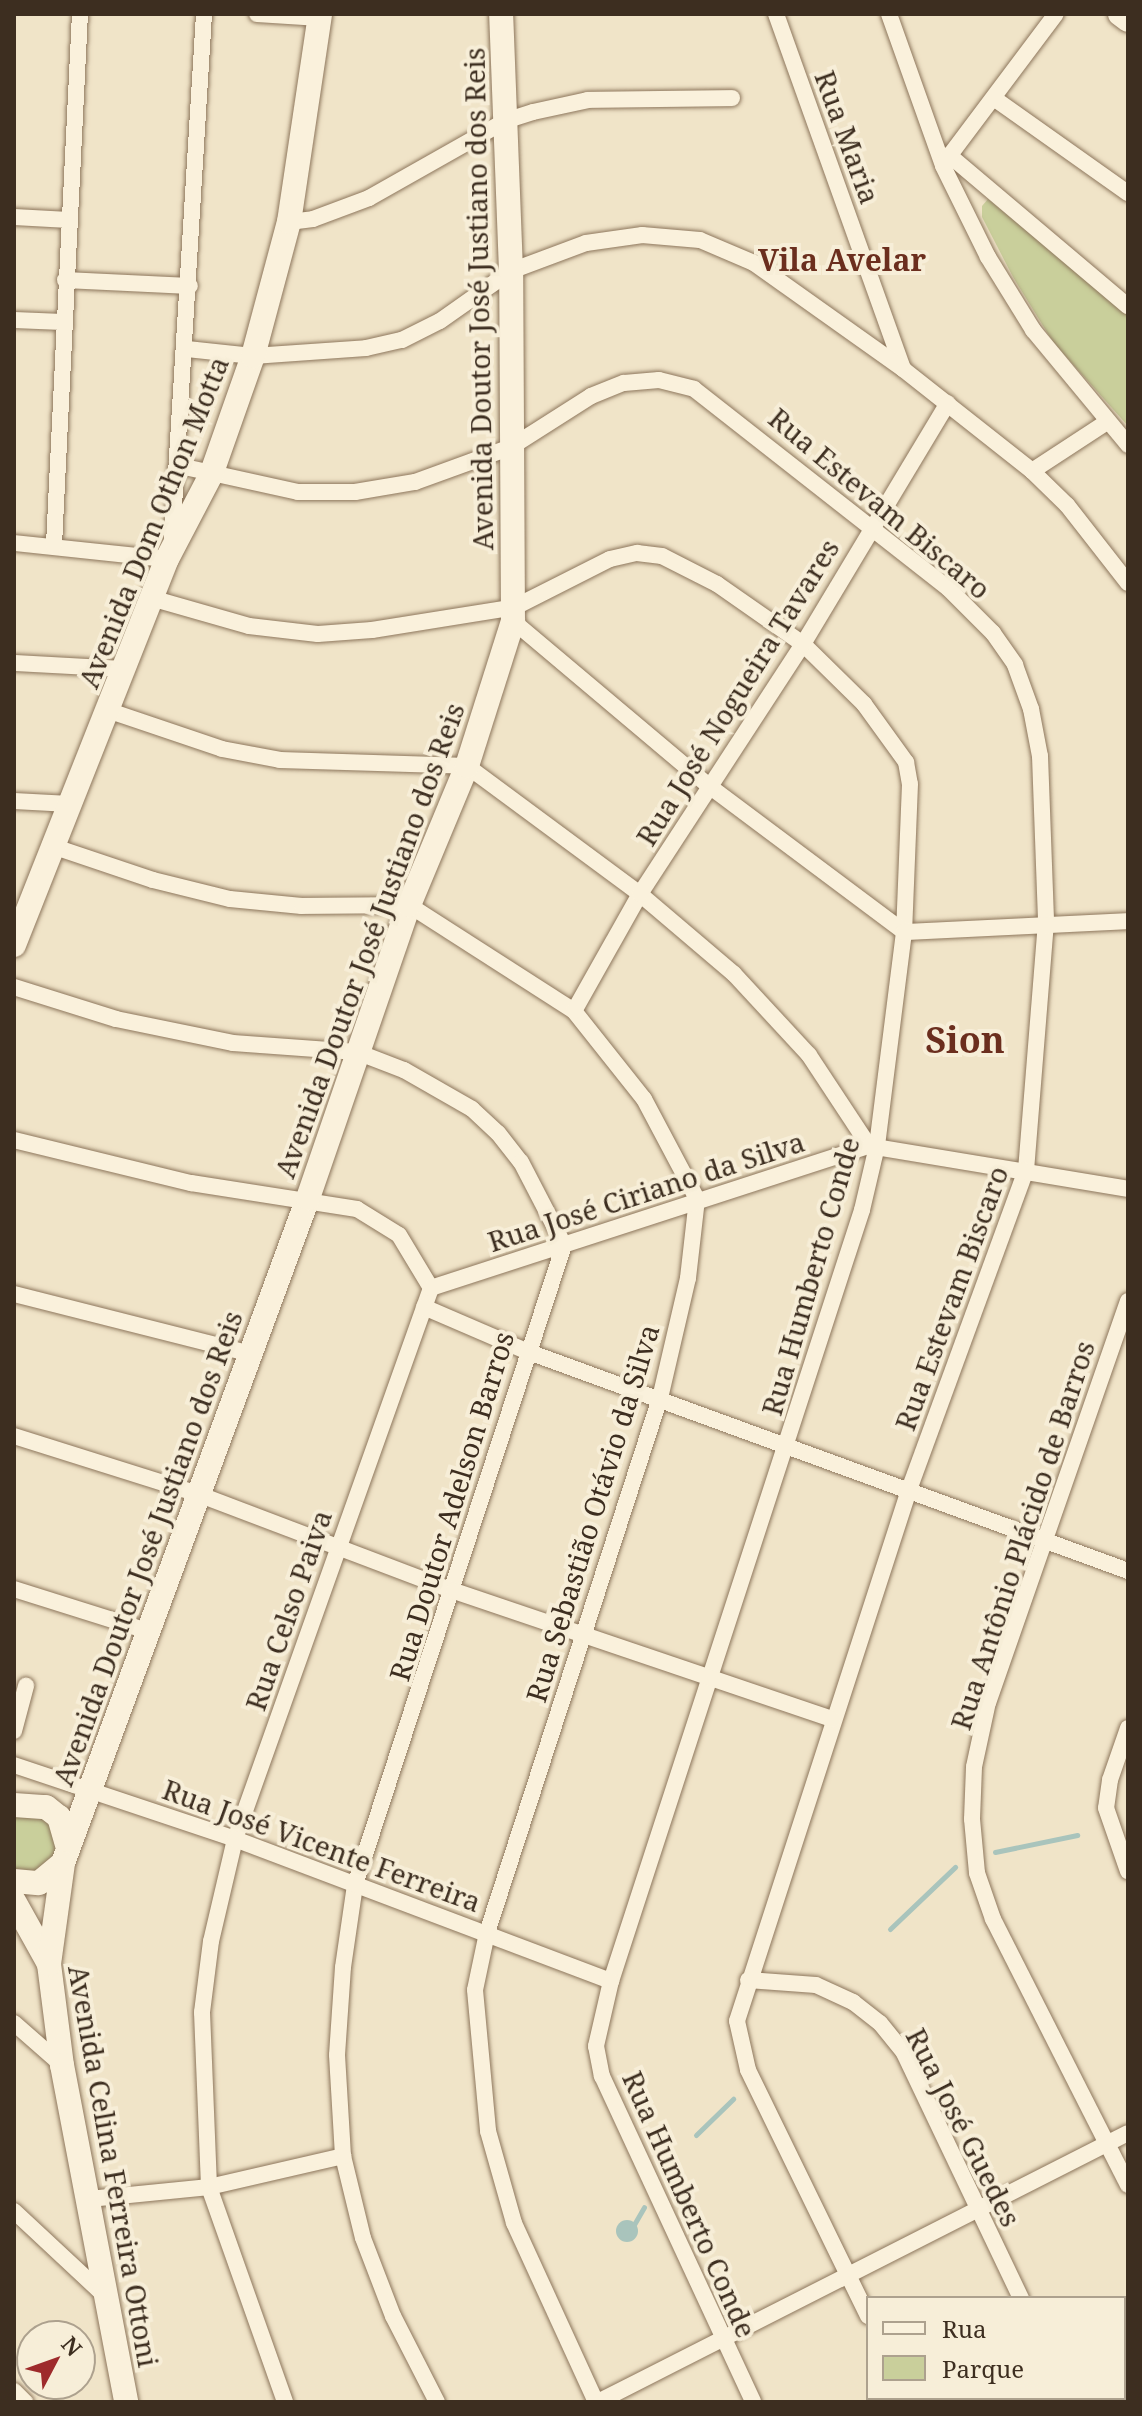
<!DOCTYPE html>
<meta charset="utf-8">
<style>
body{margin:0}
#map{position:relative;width:1142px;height:2416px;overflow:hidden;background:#f0e4c8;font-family:"Noto Serif",serif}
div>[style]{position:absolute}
.green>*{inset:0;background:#c9cf9b}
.water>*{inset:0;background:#a9c4bc}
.round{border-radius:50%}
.stream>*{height:5px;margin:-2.5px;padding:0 2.5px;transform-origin:2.5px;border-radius:2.5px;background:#a9c4bc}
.roads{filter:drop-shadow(0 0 2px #8d765c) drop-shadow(0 0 2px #8d765c)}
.street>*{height:16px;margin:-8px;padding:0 8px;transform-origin:8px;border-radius:8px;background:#faf1dc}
.secondary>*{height:24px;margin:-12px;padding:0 12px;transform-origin:12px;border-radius:12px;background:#faf1dc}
span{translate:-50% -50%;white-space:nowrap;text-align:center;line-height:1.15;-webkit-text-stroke:8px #f7eed8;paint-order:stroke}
.street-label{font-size:28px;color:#3d2e20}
.neighbourhood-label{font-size:30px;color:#6b2e1e;font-weight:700}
.district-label{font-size:36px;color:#6b2e1e;font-weight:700}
.frame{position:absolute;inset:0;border:16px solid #3d2e20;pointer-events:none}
.legend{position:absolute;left:866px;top:2296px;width:260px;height:104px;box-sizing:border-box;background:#f7eed8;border:2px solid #ada18e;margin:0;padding:10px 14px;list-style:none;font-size:24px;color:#3d2e20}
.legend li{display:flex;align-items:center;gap:16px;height:40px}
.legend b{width:40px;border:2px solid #ada18e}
.north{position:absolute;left:16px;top:2320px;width:80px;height:80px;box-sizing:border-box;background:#f7eed8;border:2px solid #ada18e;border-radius:50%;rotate:49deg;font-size:22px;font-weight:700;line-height:32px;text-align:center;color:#3d2e20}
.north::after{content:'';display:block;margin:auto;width:28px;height:36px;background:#9e2a2b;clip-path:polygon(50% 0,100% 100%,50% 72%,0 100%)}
</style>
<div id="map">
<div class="green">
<div style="clip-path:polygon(988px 199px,1128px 314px,1128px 426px,1053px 342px,1013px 277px,982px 217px,982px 206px)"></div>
<div style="clip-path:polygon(14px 1812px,48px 1820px,58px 1836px,56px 1856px,36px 1875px,14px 1875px)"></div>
</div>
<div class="water">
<div class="round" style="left:616px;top:2220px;width:22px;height:22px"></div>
</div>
<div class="stream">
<div style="left:995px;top:1852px;width:84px;rotate:-11.7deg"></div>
<div style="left:890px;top:1929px;width:90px;rotate:-43.6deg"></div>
<div style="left:696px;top:2135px;width:52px;rotate:-44.2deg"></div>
<div style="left:632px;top:2228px;width:24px;rotate:-60deg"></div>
</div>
<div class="roads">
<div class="street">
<div style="left:257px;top:14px;width:63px;rotate:3.6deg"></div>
<div style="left:776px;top:14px;width:377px;rotate:70.3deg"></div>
<div style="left:889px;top:14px;width:161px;rotate:70.4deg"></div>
<div style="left:943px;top:166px;width:102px;rotate:63.7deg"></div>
<div style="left:988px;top:257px;width:86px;rotate:58.3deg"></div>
<div style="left:1033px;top:330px;width:149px;rotate:50.4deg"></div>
<div style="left:995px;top:99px;width:163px;rotate:35.3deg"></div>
<div style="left:949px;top:155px;width:234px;rotate:40.2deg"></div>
<div style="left:944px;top:163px;width:186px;rotate:-53.1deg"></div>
<div style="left:14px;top:217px;width:55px;rotate:3.1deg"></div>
<div style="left:289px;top:222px;width:24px;rotate:-7deg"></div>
<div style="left:313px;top:219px;width:60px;rotate:-20.6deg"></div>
<div style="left:369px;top:198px;width:156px;rotate:-29.5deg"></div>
<div style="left:505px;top:121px;width:29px;rotate:-18deg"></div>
<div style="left:533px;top:112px;width:56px;rotate:-12.3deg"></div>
<div style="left:588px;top:100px;width:144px;rotate:-0.8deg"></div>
<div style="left:65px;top:280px;width:125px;rotate:2.7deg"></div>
<div style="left:14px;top:320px;width:49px;rotate:2.3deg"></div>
<div style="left:187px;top:349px;width:66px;rotate:6.1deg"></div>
<div style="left:253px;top:356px;width:113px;rotate:-4deg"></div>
<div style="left:366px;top:348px;width:37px;rotate:-13deg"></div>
<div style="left:402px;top:340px;width:42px;rotate:-26.6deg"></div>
<div style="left:440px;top:321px;width:87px;rotate:-35.2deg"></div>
<div style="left:511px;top:271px;width:80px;rotate:-20.5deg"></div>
<div style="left:586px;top:243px;width:57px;rotate:-8.1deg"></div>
<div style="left:642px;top:235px;width:58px;rotate:4.9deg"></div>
<div style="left:700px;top:240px;width:59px;rotate:23.1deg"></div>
<div style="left:754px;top:263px;width:183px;rotate:35.4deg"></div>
<div style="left:903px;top:369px;width:164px;rotate:38.3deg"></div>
<div style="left:1032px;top:471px;width:49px;rotate:44.2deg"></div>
<div style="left:1067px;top:505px;width:99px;rotate:52deg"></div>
<div style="left:180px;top:466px;width:121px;rotate:12.4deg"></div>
<div style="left:298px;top:492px;width:57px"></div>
<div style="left:355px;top:492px;width:61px;rotate:-9.5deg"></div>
<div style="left:415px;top:482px;width:102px;rotate:-20deg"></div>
<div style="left:511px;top:447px;width:95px;rotate:-32.5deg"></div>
<div style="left:591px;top:396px;width:35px;rotate:-22deg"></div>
<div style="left:624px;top:383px;width:35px;rotate:-5deg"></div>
<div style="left:659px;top:380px;width:36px;rotate:14deg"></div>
<div style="left:694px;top:389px;width:323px;rotate:38.1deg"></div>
<div style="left:948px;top:588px;width:64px;rotate:45deg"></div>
<div style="left:993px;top:633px;width:39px;rotate:55deg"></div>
<div style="left:1015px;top:665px;width:47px;rotate:70deg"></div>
<div style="left:1031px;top:709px;width:48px;rotate:79.2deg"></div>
<div style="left:1040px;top:756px;width:166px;rotate:87.9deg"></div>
<div style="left:1046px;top:922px;width:249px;rotate:94.6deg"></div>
<div style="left:1026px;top:1170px;width:341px;rotate:110.1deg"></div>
<div style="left:909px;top:1490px;width:558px;rotate:107.95deg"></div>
<div style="left:737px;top:2021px;width:50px;rotate:77.3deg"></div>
<div style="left:748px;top:2070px;width:274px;rotate:64deg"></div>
<div style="left:1032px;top:471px;width:90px;rotate:-33.2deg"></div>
<div style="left:172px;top:539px;width:526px;rotate:-86.51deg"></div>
<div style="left:14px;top:543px;width:154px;rotate:6deg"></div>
<div style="left:54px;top:545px;width:532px;rotate:-87.2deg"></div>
<div style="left:151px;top:598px;width:102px;rotate:15.9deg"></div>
<div style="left:249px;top:626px;width:69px;rotate:6.6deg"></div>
<div style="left:318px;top:634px;width:54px;rotate:-4.2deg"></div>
<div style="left:372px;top:630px;width:145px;rotate:-9.1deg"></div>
<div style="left:515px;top:607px;width:106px;rotate:-26.8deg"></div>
<div style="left:610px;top:559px;width:28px;rotate:-13deg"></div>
<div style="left:637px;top:553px;width:25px;rotate:7deg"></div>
<div style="left:662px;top:556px;width:62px;rotate:27deg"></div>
<div style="left:717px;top:584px;width:105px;rotate:34.9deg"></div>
<div style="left:803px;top:644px;width:86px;rotate:44.5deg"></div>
<div style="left:864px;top:704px;width:72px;rotate:54.1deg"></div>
<div style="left:906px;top:762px;width:22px;rotate:80deg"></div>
<div style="left:910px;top:784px;width:148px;rotate:92.3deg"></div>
<div style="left:904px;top:932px;width:216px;rotate:97.2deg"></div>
<div style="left:877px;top:1146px;width:66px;rotate:103.2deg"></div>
<div style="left:862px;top:1210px;width:811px;rotate:108.03deg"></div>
<div style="left:611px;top:1981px;width:67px;rotate:103deg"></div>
<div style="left:596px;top:2046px;width:31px;rotate:79deg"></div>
<div style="left:602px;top:2076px;width:359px;rotate:65.1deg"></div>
<div style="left:513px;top:621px;width:256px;rotate:40.1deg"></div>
<div style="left:709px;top:786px;width:244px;rotate:36.8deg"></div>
<div style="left:904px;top:932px;width:224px;rotate:-2.8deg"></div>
<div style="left:14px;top:663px;width:110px;rotate:3.1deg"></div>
<div style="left:107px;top:710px;width:121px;rotate:18.7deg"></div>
<div style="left:222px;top:749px;width:59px;rotate:10.7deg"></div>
<div style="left:280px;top:760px;width:187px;rotate:1.8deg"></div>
<div style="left:467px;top:766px;width:215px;rotate:36.5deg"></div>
<div style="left:640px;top:894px;width:123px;rotate:40.4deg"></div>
<div style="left:734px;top:974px;width:110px;rotate:47.2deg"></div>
<div style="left:809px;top:1055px;width:109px;rotate:56.6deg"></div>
<div style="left:14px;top:801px;width:56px;rotate:3.1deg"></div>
<div style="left:55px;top:847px;width:103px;rotate:18.6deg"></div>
<div style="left:153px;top:880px;width:79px;rotate:13.9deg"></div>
<div style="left:230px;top:899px;width:72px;rotate:5.6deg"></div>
<div style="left:302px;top:906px;width:107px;rotate:-0.5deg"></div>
<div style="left:409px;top:905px;width:196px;rotate:32.7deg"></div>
<div style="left:574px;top:1011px;width:112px;rotate:51.5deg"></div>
<div style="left:644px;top:1099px;width:113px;rotate:62.1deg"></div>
<div style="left:697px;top:1199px;width:80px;rotate:96.5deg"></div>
<div style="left:688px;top:1278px;width:123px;rotate:103.1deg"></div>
<div style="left:660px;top:1398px;width:562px;rotate:107.92deg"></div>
<div style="left:487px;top:1933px;width:58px;rotate:101.9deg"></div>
<div style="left:475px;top:1990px;width:142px;rotate:84.7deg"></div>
<div style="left:488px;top:2131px;width:96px;rotate:74.2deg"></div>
<div style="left:514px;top:2223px;width:197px;rotate:65.4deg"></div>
<div style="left:14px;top:987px;width:107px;rotate:17.4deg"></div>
<div style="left:116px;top:1019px;width:119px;rotate:11.6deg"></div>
<div style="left:233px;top:1043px;width:124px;rotate:4.2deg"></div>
<div style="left:357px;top:1052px;width:50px;rotate:21deg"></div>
<div style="left:404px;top:1070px;width:78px;rotate:29.8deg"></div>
<div style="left:472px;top:1109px;width:35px;rotate:43deg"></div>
<div style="left:498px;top:1133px;width:37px;rotate:52deg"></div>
<div style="left:521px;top:1162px;width:93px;rotate:62.6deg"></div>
<div style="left:564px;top:1245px;width:673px;rotate:108.09deg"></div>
<div style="left:355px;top:1885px;width:83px;rotate:98.3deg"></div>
<div style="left:343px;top:1967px;width:88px;rotate:93.9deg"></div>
<div style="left:337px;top:2055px;width:101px;rotate:86.6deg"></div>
<div style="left:343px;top:2156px;width:84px;rotate:76.3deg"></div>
<div style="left:363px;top:2238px;width:84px;rotate:69deg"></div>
<div style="left:393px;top:2316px;width:97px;rotate:62.9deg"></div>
<div style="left:574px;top:1011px;width:134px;rotate:-60.6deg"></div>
<div style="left:640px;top:894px;width:298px;rotate:-56.9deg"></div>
<div style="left:803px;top:644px;width:281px;rotate:-59deg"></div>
<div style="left:14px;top:1140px;width:182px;rotate:13.7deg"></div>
<div style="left:191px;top:1183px;width:168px;rotate:8.9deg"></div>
<div style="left:357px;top:1209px;width:49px;rotate:31.8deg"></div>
<div style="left:399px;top:1235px;width:62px;rotate:58.9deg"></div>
<div style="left:431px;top:1288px;width:585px;rotate:109.58deg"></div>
<div style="left:235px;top:1839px;width:105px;rotate:103.2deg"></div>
<div style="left:211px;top:1941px;width:72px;rotate:97.2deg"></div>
<div style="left:202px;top:2012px;width:175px;rotate:87.7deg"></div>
<div style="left:209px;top:2187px;width:228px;rotate:70.5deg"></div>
<div style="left:431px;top:1288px;width:460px;rotate:-18deg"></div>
<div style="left:869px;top:1146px;width:263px;rotate:9.4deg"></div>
<div style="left:14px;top:1294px;width:244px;rotate:14.2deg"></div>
<div style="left:1128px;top:1301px;width:425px;rotate:109.2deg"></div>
<div style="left:988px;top:1702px;width:66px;rotate:102.2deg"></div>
<div style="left:974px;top:1767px;width:52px;rotate:92.2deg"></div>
<div style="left:972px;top:1819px;width:54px;rotate:84.7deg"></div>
<div style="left:977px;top:1873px;width:49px;rotate:70.8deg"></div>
<div style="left:993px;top:1919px;width:298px;rotate:63.1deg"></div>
<div style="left:424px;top:1307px;width:111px;rotate:23.3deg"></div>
<div style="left:526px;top:1351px;width:641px;rotate:20.07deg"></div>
<div style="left:14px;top:1436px;width:193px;rotate:17.5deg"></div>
<div style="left:198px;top:1494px;width:274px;rotate:20.8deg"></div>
<div style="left:454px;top:1591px;width:400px;rotate:18.7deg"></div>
<div style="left:14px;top:1589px;width:139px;rotate:17.5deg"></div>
<div style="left:1128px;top:1728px;width:55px;rotate:109.1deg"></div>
<div style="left:1110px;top:1780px;width:28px;rotate:98deg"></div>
<div style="left:1106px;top:1808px;width:67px;rotate:70.8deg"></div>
<div style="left:14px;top:1731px;width:47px;rotate:-75.1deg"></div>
<div style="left:14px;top:1765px;width:233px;rotate:18.5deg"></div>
<div style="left:235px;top:1839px;width:402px;rotate:20.7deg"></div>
<div style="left:748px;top:1980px;width:68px;rotate:4.2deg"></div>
<div style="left:816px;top:1985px;width:41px;rotate:24.7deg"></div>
<div style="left:853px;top:2002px;width:34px;rotate:38deg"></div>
<div style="left:880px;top:2023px;width:38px;rotate:51deg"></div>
<div style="left:904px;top:2053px;width:272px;rotate:64.5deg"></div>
<div style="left:14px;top:2023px;width:64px;rotate:41.2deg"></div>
<div style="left:89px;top:2199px;width:121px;rotate:-5.7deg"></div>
<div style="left:209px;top:2187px;width:138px;rotate:-13deg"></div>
<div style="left:14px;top:2211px;width:123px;rotate:43deg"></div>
<div style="left:14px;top:2391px;width:16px;rotate:45deg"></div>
<div style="left:909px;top:2398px;width:4px;rotate:63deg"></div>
<div style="left:1069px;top:2398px;width:4px;rotate:63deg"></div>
<div style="left:598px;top:2402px;width:594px;rotate:-26.91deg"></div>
</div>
<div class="secondary">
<div style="left:1120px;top:14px;width:10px;rotate:37deg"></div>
<div style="left:14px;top:945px;width:415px;rotate:-68.4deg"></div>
<div style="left:167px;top:559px;width:95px;rotate:-62.4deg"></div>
<div style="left:211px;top:475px;width:126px;rotate:-70.6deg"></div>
<div style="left:253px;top:356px;width:139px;rotate:-75deg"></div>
<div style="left:289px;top:222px;width:210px;rotate:-81.5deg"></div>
<div style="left:14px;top:1805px;width:32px;rotate:4deg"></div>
<div style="left:46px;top:1807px;width:16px;rotate:38deg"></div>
<div style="left:59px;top:1817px;width:32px;rotate:74deg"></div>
<div style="left:14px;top:1881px;width:25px;rotate:5deg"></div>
<div style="left:39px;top:1883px;width:31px;rotate:-40deg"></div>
<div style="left:63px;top:1863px;width:709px;rotate:-69.78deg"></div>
<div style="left:308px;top:1198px;width:310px;rotate:-71deg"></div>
<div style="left:409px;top:905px;width:151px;rotate:-67.4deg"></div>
<div style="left:467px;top:766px;width:152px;rotate:-72.4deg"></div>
<div style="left:513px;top:621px;width:350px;rotate:-90.3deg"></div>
<div style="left:511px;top:271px;width:257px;rotate:-92.2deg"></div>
<div style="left:14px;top:1901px;width:72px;rotate:60.9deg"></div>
<div style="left:49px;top:1964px;width:102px;rotate:82.7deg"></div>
<div style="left:62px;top:2065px;width:343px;rotate:79.2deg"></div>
<div style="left:49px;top:1964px;width:102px;rotate:-82.1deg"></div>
</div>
</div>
<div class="street-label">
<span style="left:848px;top:137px;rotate:70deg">Rua Maria</span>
<span style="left:478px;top:299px;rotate:-91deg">Avenida Doutor José Justiano dos Reis</span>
<span style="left:880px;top:503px;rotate:40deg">Rua Estevam Biscaro</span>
<span style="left:153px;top:522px;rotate:-68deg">Avenida Dom Othon Motta</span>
<span style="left:737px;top:692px;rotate:-58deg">Rua José Nogueira Tavares</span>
<span style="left:369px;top:940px;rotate:-70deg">Avenida Doutor José Justiano dos Reis</span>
<span style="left:646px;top:1191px;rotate:-18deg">Rua José Ciriano da Silva</span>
<span style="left:810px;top:1276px;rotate:-74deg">Rua Humberto Conde</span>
<span style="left:951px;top:1298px;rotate:-70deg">Rua Estevam Biscaro</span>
<span style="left:451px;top:1506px;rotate:-73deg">Rua Doutor Adelson Barros</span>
<span style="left:592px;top:1513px;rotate:-73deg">Rua Sebastião Otávio da Silva</span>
<span style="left:1022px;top:1535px;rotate:-72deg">Rua Antônio Plácido de Barros</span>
<span style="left:147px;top:1548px;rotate:-70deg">Avenida Doutor José Justiano dos Reis</span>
<span style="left:288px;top:1610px;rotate:-71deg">Rua Celso Paiva</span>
<span style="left:322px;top:1845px;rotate:20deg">Rua José Vicente Ferreira</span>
<span style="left:964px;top:2127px;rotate:63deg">Rua José Guedes</span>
<span style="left:114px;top:2166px;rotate:80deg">Avenida Celina Ferreira Ottoni</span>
<span style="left:690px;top:2204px;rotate:66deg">Rua Humberto Conde</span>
</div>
<div class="neighbourhood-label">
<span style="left:842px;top:260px">Vila Avelar</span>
</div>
<div class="district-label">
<span style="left:965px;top:1040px">Sion</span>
</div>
<div class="frame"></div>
<ul class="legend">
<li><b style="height:10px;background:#faf1dc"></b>Rua</li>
<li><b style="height:22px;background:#c9cf9b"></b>Parque</li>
</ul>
<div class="north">N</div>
</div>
